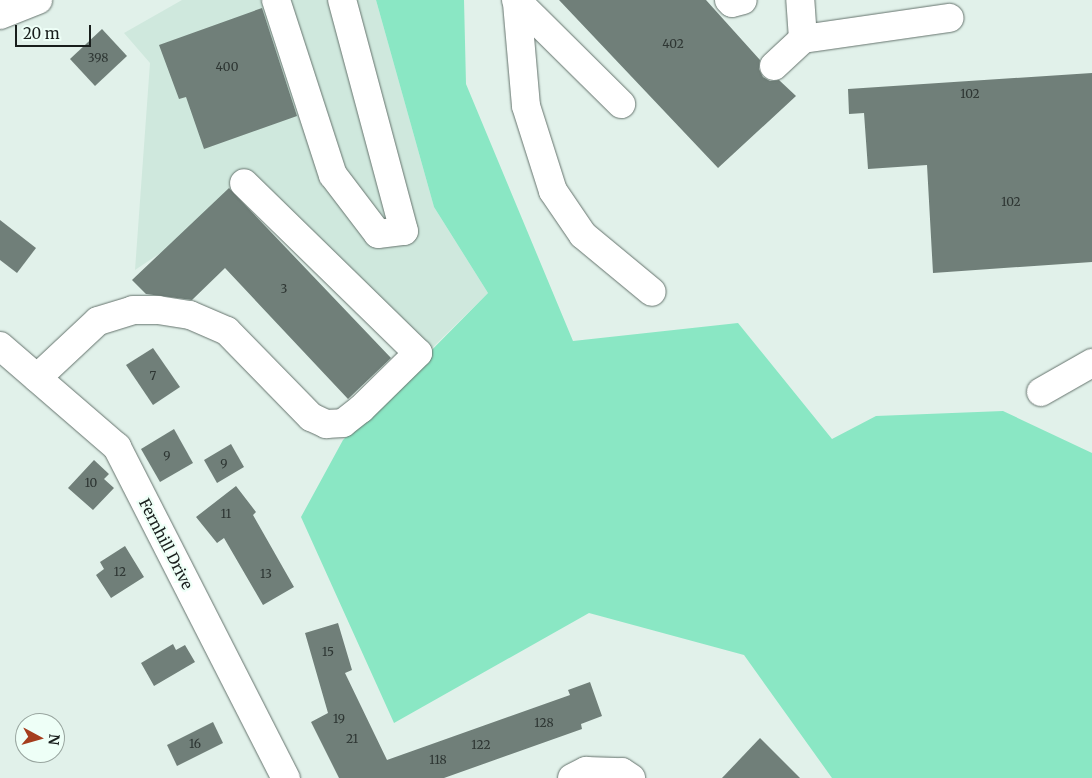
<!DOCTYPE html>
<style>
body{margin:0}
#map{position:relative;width:1092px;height:778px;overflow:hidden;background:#e1f1ea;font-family:Merriweather,serif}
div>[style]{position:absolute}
.built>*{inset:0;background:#cfe8dd}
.green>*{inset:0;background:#8ae7c4}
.building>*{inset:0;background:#707f79}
.roads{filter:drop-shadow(0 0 1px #65736d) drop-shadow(0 0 1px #65736d)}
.minor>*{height:28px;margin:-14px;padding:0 14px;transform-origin:14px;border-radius:14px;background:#fff}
.major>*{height:28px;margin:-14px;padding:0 14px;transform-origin:14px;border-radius:14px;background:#fff}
span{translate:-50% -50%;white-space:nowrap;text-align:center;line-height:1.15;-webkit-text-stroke:4.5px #eefff7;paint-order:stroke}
.number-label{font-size:12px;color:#2e3633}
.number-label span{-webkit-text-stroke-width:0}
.street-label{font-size:15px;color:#181e1c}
.north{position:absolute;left:15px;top:713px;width:50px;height:50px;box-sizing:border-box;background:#eefff7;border:1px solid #98a59f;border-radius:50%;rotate:96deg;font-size:14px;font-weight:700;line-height:20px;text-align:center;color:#181e1c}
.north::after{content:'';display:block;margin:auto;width:18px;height:22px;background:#a53d1d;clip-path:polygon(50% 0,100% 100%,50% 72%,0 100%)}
.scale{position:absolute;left:15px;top:25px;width:76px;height:22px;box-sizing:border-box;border:2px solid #181e1c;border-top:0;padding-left:6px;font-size:15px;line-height:18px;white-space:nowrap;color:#181e1c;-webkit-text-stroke:4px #eefff7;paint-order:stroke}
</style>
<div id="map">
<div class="built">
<div style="clip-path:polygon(182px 0,376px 0,434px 207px,488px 293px,426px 354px,259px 187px,135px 270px,150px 63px,124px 33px)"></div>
</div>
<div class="green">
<div style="clip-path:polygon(376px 0,464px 0,466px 84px,573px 341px,738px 323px,832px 439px,876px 416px,1003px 411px,1092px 453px,1092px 778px,832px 778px,744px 655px,589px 613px,394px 723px,301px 517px,343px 440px,488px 293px,434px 207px)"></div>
</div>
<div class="building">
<div style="clip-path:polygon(559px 0,706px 0,760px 60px,759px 69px,763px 77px,770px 81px,779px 80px,796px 96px,718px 168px)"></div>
<div style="clip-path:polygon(262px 8px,297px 116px,204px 149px,186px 97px,179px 99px,159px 45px)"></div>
<div style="clip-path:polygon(102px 29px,127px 56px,95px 86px,70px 59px)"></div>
<div style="clip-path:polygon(1092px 73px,1092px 262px,933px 273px,927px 165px,868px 169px,864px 113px,849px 114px,848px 89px)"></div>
<div style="clip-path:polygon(229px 188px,391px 358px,348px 399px,225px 268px,192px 300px,146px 294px,132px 280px)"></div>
<div style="clip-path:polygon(0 220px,36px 248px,17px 273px,0 260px)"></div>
<div style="clip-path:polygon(153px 348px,180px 387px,153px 405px,126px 365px)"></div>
<div style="clip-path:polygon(174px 429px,193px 463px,160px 482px,141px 449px)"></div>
<div style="clip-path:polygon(231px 444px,244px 467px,217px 483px,204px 460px)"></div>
<div style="clip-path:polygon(94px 460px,109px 474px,104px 479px,114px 488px,93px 510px,68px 488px)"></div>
<div style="clip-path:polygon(236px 486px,256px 512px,253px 515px,294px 587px,263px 605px,224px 538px,217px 543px,196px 517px)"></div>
<div style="clip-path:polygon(125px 546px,144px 577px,111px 598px,96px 575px,104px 569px,100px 562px)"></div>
<div style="clip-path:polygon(338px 623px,352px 670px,345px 673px,387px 760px,570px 695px,568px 690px,590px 682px,602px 716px,581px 724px,582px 729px,444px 778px,339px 778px,311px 722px,328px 713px,305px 633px)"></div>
<div style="clip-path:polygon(173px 644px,176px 650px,185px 645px,195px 662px,154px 686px,141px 663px)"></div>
<div style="clip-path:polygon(213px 722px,223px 743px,177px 766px,167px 745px)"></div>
<div style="clip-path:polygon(760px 738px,800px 778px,722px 778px)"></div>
</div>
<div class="roads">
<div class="minor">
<div style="left:276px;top:0;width:184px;rotate:72deg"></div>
<div style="left:333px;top:175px;width:74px;rotate:52.7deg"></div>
<div style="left:378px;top:234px;width:26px;rotate:-7deg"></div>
<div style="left:404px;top:231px;width:239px;rotate:-105deg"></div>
<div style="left:516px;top:0;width:148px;rotate:44.7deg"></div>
<div style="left:729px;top:0;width:4px;rotate:45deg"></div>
<div style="left:732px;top:3px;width:11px;rotate:-15deg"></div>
<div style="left:517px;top:3px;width:103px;rotate:85deg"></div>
<div style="left:526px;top:106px;width:89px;rotate:72.4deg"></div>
<div style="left:553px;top:191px;width:53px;rotate:55.7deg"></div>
<div style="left:583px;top:235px;width:89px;rotate:39.6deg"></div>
<div style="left:803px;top:39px;width:148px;rotate:-8.2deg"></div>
<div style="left:774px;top:66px;width:40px;rotate:-43deg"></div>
<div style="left:803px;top:39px;width:39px;rotate:-94deg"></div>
<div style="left:0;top:346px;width:155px;rotate:40.8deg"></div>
<div style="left:117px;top:447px;width:372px;rotate:63deg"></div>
<div style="left:37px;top:378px;width:83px;rotate:-43.1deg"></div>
<div style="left:98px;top:321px;width:37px;rotate:-17deg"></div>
<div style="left:133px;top:310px;width:25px"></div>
<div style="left:158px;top:310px;width:32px;rotate:9deg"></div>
<div style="left:190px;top:315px;width:40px;rotate:23.4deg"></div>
<div style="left:227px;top:331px;width:120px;rotate:45.7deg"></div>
<div style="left:311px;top:417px;width:17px;rotate:25deg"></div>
<div style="left:326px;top:424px;width:17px;rotate:-3deg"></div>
<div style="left:343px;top:423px;width:23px;rotate:-38deg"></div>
<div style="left:361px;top:409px;width:80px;rotate:-44.5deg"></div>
<div style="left:418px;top:353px;width:243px;rotate:-135.7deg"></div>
<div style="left:1041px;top:392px;width:59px;rotate:-29.6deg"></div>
<div style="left:572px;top:778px;width:16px;rotate:-27deg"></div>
<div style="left:586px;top:771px;width:36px;rotate:2deg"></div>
<div style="left:622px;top:772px;width:11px;rotate:34deg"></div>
</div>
<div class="major">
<div style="left:0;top:15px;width:41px;rotate:-21.5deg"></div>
</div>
</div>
<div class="number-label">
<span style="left:673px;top:44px">402</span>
<span style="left:98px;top:58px">398</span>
<span style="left:227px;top:67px">400</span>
<span style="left:970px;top:94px">102</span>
<span style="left:1011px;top:202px">102</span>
<span style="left:284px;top:289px">3</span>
<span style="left:153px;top:376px">7</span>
<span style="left:167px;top:456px">9</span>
<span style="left:224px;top:464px">9</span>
<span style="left:91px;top:483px">10</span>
<span style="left:226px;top:514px">11</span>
<span style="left:120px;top:572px">12</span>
<span style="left:266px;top:574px">13</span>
<span style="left:328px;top:652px">15</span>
<span style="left:339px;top:719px">19</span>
<span style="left:544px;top:723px">128</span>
<span style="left:352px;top:739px">21</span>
<span style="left:195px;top:744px">16</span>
<span style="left:481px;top:745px">122</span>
<span style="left:438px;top:760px">118</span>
</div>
<div class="street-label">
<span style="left:166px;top:544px;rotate:63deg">Fernhill Drive</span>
</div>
<div class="north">N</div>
<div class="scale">20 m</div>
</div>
